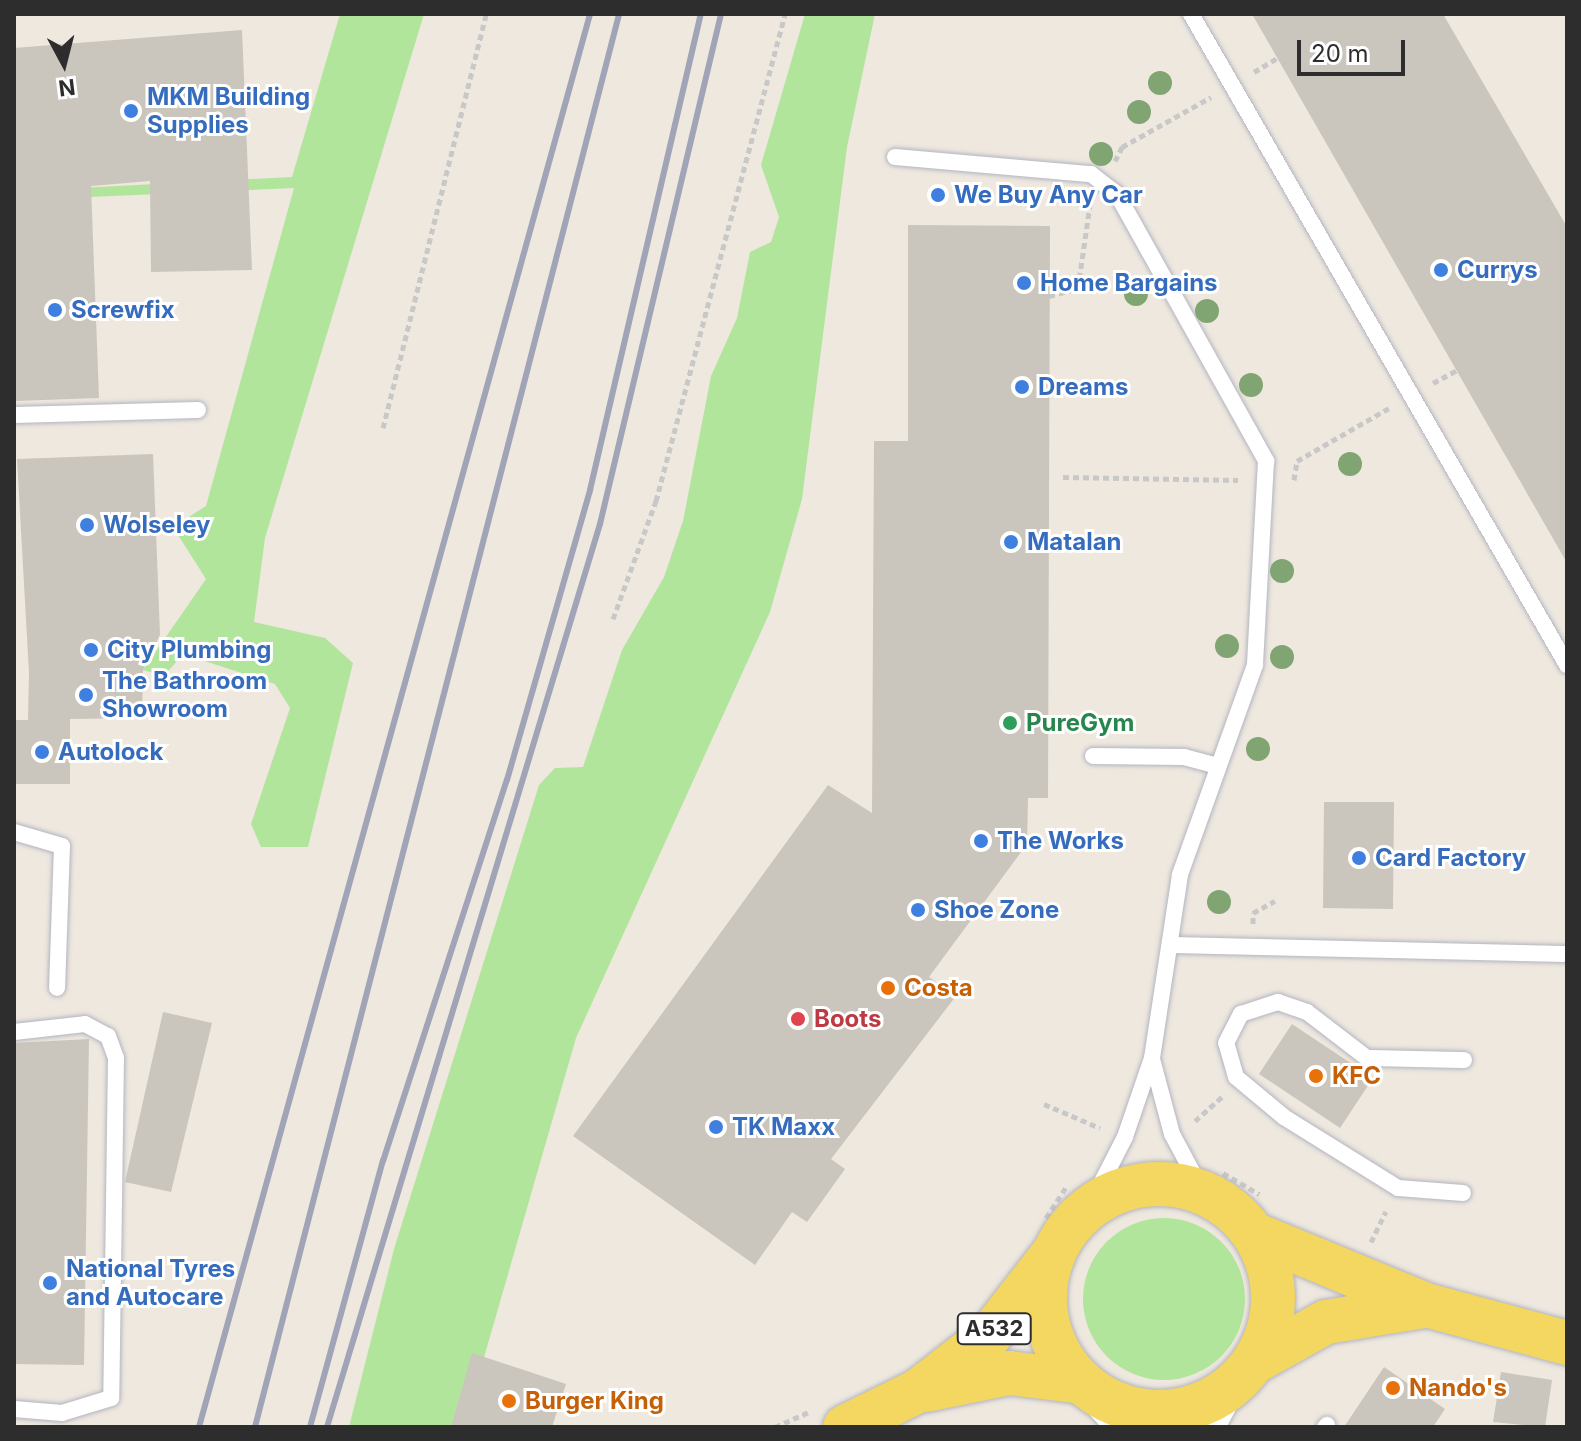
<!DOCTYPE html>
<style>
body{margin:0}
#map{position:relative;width:1581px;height:1441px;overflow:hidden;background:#eee8df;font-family:Inter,sans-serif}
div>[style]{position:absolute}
.green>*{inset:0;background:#b1e59c}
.round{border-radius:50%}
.building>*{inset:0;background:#cac6bd}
.path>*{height:5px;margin-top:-2.5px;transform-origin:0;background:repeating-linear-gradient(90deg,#c8c8c8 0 6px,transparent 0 10px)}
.roads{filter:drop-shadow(0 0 2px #b3b5c0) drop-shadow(0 0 2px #b3b5c0)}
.service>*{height:16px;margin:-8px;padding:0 8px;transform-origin:8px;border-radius:8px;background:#fff}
.tertiary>*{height:42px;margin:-21px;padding:0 21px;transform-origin:21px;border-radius:21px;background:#fff}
.primary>*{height:44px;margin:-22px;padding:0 22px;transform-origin:22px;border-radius:22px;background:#f3d760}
.primary>.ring{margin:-22px;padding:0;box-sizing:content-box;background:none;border:44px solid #f3d760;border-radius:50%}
.rail>*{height:6px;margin:-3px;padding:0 3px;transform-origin:3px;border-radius:3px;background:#a1a4b7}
.trees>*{width:24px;height:24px;margin:-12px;border-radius:50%;background:#81a473}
.dots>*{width:22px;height:22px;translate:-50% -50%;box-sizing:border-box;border:4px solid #fff;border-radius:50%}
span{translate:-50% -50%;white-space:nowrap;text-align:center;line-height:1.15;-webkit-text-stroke:6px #fff;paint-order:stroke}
.shield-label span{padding:2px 6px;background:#fff;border:2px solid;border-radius:6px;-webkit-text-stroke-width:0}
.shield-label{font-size:22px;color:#2d2d2d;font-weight:700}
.shop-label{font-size:24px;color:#366cbe;font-weight:700}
.left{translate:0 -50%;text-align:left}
.leisure-label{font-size:24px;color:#27864d;font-weight:700}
.food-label{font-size:24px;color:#c56008;font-weight:700}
.health-label{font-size:24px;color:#be3a42;font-weight:700}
.frame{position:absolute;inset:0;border:16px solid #2d2d2d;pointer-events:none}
.north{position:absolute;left:24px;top:24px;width:80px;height:80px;-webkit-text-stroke:6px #fff;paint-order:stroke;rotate:173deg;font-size:22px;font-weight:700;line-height:32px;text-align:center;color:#2d2d2d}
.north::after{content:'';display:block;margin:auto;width:28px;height:36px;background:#2d2d2d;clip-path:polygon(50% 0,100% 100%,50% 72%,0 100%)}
.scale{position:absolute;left:1297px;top:40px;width:108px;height:36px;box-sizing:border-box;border:4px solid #2d2d2d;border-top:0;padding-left:10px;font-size:24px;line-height:28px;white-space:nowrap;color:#2d2d2d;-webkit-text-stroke:6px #fff;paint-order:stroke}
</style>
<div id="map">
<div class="green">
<div style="clip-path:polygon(340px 14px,424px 14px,265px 538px,254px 622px,325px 638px,353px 663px,308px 847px,261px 847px,251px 824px,290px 708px,275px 684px,183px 654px,164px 676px,143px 670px,206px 579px,173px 527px,206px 506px,294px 188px,20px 200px,60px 189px,292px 177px)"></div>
<div style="clip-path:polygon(805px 14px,875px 14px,847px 147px,802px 499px,770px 612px,576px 1038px,464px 1427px,349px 1427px,394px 1249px,539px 785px,555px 768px,583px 767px,622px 650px,664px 577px,683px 521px,711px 376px,737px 318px,750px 252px,771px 242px,779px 217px,761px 165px)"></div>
<div class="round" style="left:1083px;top:1218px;width:162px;height:162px"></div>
</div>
<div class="building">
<div style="clip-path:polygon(1252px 14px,1443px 14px,1567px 227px,1567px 563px)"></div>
<div style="clip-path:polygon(242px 30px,252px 270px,151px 272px,150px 181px,91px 186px,99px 398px,14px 401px,14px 48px)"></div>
<div style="clip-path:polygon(908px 225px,1050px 226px,1048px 798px,1028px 798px,1027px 844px,929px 977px,956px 996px,831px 1159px,845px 1169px,807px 1222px,792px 1212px,755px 1265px,573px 1136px,828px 785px,872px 813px,874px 441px,908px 441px)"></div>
<div style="clip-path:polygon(153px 454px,160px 635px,143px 670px,142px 718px,70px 719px,70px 784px,14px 784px,14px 720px,28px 720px,29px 673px,17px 459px)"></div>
<div style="clip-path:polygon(1324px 802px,1394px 802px,1393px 909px,1323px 908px)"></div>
<div style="clip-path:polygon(163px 1012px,212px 1023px,171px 1192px,125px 1182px)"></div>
<div style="clip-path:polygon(1292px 1024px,1373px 1078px,1340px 1128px,1259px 1074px)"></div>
<div style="clip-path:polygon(89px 1039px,84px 1365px,14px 1364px,14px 1043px)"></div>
<div style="clip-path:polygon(472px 1353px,566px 1384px,552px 1427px,451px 1427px)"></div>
<div style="clip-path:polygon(1384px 1367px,1445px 1409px,1433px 1427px,1344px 1427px)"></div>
<div style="clip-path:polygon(1501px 1372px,1552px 1380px,1545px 1427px,1493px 1422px)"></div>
</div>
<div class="path">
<div style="left:1254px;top:72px;width:27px;rotate:-31deg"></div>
<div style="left:1115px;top:161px;width:16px;rotate:-63deg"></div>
<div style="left:1122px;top:147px;width:102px;rotate:-29.3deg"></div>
<div style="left:1049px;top:296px;width:30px;rotate:-15deg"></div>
<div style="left:1078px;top:288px;width:84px;rotate:-81.8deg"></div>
<div style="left:1433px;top:383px;width:27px;rotate:-28deg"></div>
<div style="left:383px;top:428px;width:427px;rotate:-76deg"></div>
<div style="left:1063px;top:477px;width:175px;rotate:1deg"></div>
<div style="left:1294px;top:480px;width:19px;rotate:-81deg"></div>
<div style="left:1297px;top:461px;width:106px;rotate:-29.9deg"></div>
<div style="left:613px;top:619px;width:126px;rotate:-70deg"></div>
<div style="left:656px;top:501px;width:504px;rotate:-75.16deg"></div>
<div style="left:1253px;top:924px;width:11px;rotate:-90deg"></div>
<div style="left:1253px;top:913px;width:25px;rotate:-29deg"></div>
<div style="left:1044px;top:1104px;width:61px;rotate:23.2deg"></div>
<div style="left:1195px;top:1121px;width:38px;rotate:-42deg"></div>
<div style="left:1223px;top:1173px;width:42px;rotate:30.3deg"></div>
<div style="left:1046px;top:1218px;width:38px;rotate:-57deg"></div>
<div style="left:1371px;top:1242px;width:34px;rotate:-64deg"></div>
<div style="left:775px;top:1427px;width:36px;rotate:-24deg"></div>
</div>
<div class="roads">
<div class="service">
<div style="left:1191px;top:14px;width:752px;rotate:59.99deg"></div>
<div style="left:895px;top:157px;width:197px;rotate:5deg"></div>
<div style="left:1091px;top:174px;width:33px;rotate:38deg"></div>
<div style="left:1117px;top:194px;width:306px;rotate:60.8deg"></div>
<div style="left:1266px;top:461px;width:204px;rotate:93.1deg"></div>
<div style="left:1255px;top:665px;width:223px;rotate:109.7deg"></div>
<div style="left:1180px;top:875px;width:185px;rotate:98.7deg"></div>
<div style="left:1152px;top:1058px;width:83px;rotate:108.9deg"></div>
<div style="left:1125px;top:1137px;width:81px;rotate:117.2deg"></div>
<div style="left:14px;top:415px;width:184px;rotate:-1.6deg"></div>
<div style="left:1093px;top:756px;width:91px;rotate:0.6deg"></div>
<div style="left:1184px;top:757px;width:35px;rotate:15deg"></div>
<div style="left:14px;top:832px;width:50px;rotate:16.3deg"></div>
<div style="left:62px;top:846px;width:142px;rotate:92deg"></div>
<div style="left:1170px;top:945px;width:397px;rotate:1.3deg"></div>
<div style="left:14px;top:1032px;width:71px;rotate:-6.4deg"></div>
<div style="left:85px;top:1024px;width:26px;rotate:28deg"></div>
<div style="left:108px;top:1036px;width:23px;rotate:70deg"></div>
<div style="left:116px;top:1058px;width:340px;rotate:90.8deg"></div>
<div style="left:111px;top:1398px;width:51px;rotate:163deg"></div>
<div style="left:62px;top:1413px;width:48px;rotate:-175.2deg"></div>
<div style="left:1152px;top:1059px;width:78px;rotate:75.1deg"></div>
<div style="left:1172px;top:1134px;width:66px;rotate:61.9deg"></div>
<div style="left:1463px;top:1193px;width:65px;rotate:-175.6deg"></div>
<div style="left:1398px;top:1188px;width:134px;rotate:-148.1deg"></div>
<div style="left:1284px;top:1117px;width:62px;rotate:-140.2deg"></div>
<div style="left:1236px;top:1077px;width:35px;rotate:-106deg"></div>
<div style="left:1226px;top:1043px;width:33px;rotate:-63deg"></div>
<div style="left:1241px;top:1014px;width:39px;rotate:-18deg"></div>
<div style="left:1278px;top:1002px;width:31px;rotate:19deg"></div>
<div style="left:1307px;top:1012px;width:76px;rotate:37.5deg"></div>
<div style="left:1367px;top:1058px;width:97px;rotate:1.2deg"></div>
<div style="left:1325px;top:1427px;width:3px;rotate:-45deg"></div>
</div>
<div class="tertiary">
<div style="left:1102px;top:1397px;width:40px;rotate:48deg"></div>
<div style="left:1203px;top:1427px;width:36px;rotate:-62deg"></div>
</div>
<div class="primary">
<div class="ring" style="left:1045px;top:1184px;width:184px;height:184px"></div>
<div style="left:1254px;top:1234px;width:186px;rotate:22.4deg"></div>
<div style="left:1426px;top:1305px;width:146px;rotate:15.1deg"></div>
<div style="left:1254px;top:1362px;width:82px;rotate:-29.1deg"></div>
<div style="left:1326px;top:1322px;width:99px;rotate:-9.3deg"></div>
<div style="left:926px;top:1390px;width:85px;rotate:-11.6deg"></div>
<div style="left:1009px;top:1373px;width:74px;rotate:7deg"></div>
<div style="left:845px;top:1427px;width:81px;rotate:-26.3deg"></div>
<div style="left:918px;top:1391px;width:91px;rotate:-37.9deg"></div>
<div style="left:990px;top:1335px;width:101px;rotate:-52.2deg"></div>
</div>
</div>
<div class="rail">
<div style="left:199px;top:1427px;width:1466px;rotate:-74.53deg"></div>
<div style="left:255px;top:1427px;width:1459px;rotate:-75.55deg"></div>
<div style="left:310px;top:1427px;width:276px;rotate:-74.7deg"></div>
<div style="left:383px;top:1161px;width:401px;rotate:-72deg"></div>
<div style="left:507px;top:780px;width:302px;rotate:-74deg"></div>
<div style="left:590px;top:490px;width:489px;rotate:-76.9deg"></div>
<div style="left:327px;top:1427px;width:943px;rotate:-73.18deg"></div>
<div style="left:600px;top:524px;width:524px;rotate:-76.65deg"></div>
</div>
<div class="trees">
<div style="left:1160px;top:83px"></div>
<div style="left:1139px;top:112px"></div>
<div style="left:1101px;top:154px"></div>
<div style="left:1136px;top:294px"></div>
<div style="left:1207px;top:311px"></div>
<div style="left:1251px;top:385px"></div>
<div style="left:1350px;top:464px"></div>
<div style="left:1282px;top:571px"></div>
<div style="left:1227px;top:646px"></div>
<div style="left:1282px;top:657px"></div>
<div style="left:1258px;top:749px"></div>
<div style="left:1219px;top:902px"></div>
</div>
<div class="dots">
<div style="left:131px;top:111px;background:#3f7fe0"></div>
<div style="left:938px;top:195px;background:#3f7fe0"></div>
<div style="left:1441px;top:270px;background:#3f7fe0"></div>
<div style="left:1024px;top:283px;background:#3f7fe0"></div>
<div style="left:55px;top:310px;background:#3f7fe0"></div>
<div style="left:1022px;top:387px;background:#3f7fe0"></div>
<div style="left:87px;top:525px;background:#3f7fe0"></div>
<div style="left:1011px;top:542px;background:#3f7fe0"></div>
<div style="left:91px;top:650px;background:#3f7fe0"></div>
<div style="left:86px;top:695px;background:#3f7fe0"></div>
<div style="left:1010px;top:723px;background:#2e9e5b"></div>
<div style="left:42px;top:752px;background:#3f7fe0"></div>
<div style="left:981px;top:841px;background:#3f7fe0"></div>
<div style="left:1359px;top:858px;background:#3f7fe0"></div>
<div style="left:918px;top:910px;background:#3f7fe0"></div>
<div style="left:888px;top:988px;background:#e8710a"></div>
<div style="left:798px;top:1019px;background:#e0444e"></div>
<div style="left:1316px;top:1076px;background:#e8710a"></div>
<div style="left:716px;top:1127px;background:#3f7fe0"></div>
<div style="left:50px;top:1283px;background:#3f7fe0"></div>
<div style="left:1393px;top:1388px;background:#e8710a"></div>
<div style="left:509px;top:1401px;background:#e8710a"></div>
</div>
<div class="shield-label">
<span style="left:994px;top:1329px">A532</span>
</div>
<div class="shop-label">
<span class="left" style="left:147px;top:111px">MKM Building<br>Supplies</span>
<span class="left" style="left:954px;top:195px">We Buy Any Car</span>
<span class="left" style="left:1457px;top:270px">Currys</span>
<span class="left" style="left:1040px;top:283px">Home Bargains</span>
<span class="left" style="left:71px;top:310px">Screwfix</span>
<span class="left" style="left:1038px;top:387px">Dreams</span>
<span class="left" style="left:103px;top:525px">Wolseley</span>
<span class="left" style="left:1027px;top:542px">Matalan</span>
<span class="left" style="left:107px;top:650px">City Plumbing</span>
<span class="left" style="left:102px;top:695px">The Bathroom<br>Showroom</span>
<span class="left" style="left:58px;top:752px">Autolock</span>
<span class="left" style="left:997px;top:841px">The Works</span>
<span class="left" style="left:1375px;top:858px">Card Factory</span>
<span class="left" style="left:934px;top:910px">Shoe Zone</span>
<span class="left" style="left:732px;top:1127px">TK Maxx</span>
<span class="left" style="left:66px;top:1283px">National Tyres<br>and Autocare</span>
</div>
<div class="leisure-label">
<span class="left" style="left:1026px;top:723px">PureGym</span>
</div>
<div class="food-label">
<span class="left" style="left:904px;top:988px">Costa</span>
<span class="left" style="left:1332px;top:1076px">KFC</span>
<span class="left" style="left:1409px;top:1388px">Nando's</span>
<span class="left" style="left:525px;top:1401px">Burger King</span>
</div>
<div class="health-label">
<span class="left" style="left:814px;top:1019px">Boots</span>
</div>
<div class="frame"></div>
<div class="north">N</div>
<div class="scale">20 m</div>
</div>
